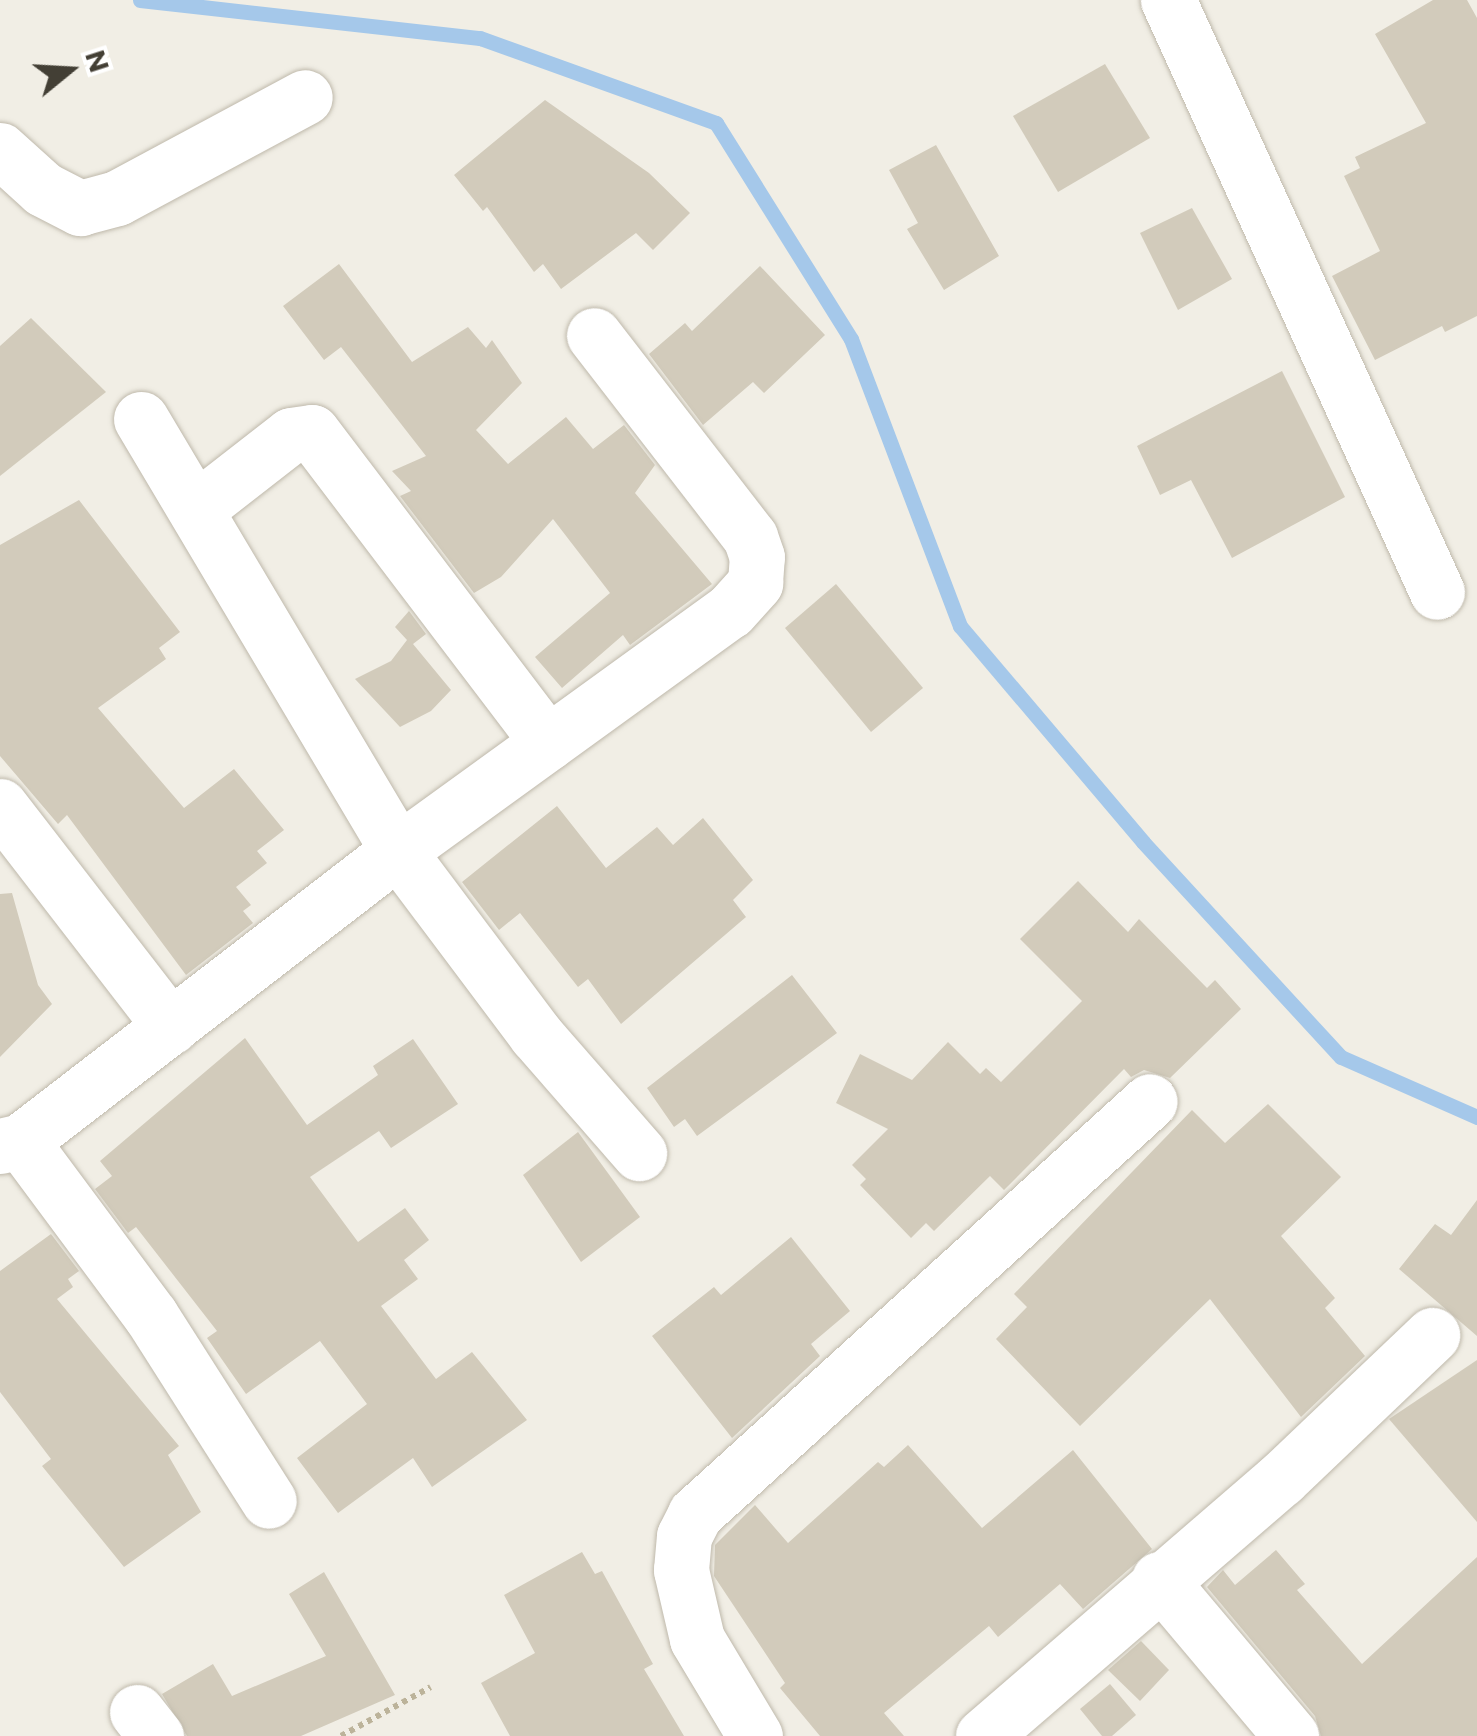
<!DOCTYPE html>
<style>
body{margin:0}
#map{position:relative;width:1477px;height:1736px;overflow:hidden;background:#f1eee5;font-family:Commissioner,sans-serif}
div>[style]{position:absolute}
.stream>*{height:15px;margin:-7.5px;padding:0 7.5px;transform-origin:7.5px;border-radius:7.5px;background:#a5c8ea}
.building>*{inset:0;background:#d2cbbb}
.path>*{height:6px;margin-top:-3px;transform-origin:0;background:repeating-linear-gradient(90deg,#bcb39a 0 5px,transparent 0 10px)}
.roads{filter:drop-shadow(0 0 2px #bfb9ab) drop-shadow(0 0 2px #bfb9ab)}
.minor>*{height:55px;margin:-27.5px;padding:0 27.5px;transform-origin:27.5px;border-radius:27.5px;background:#fff}
span{translate:-50% -50%;white-space:nowrap;text-align:center;line-height:1.15;-webkit-text-stroke:9px #fff;paint-order:stroke}
.north{position:absolute;left:20px;top:20px;width:100px;height:100px;-webkit-text-stroke:8px #fff;paint-order:stroke;rotate:72deg;font-size:28px;font-weight:700;line-height:40px;text-align:center;color:#433f35}
.north::after{content:'';display:block;margin:auto;width:35px;height:45px;background:#433f35;clip-path:polygon(50% 0,100% 100%,50% 72%,0 100%)}
</style>
<div id="map">
<div class="stream">
<div style="left:140px;top:0;width:342px;rotate:6.4deg"></div>
<div style="left:480px;top:38px;width:251px;rotate:19.8deg"></div>
<div style="left:716px;top:123px;width:255px;rotate:58deg"></div>
<div style="left:851px;top:339px;width:307px;rotate:69.2deg"></div>
<div style="left:960px;top:626px;width:283px;rotate:49.7deg"></div>
<div style="left:1143px;top:842px;width:292px;rotate:47.4deg"></div>
<div style="left:1341px;top:1057px;width:149px;rotate:23.8deg"></div>
</div>
<div class="building">
<div style="clip-path:polygon(1433px 0,1467px 0,1477px 18px,1477px 316px,1445px 332px,1442px 326px,1375px 360px,1332px 276px,1380px 251px,1344px 176px,1360px 168px,1355px 157px,1426px 123px,1375px 34px)"></div>
<div style="clip-path:polygon(1105px 64px,1150px 138px,1058px 192px,1013px 116px)"></div>
<div style="clip-path:polygon(545px 100px,649px 173px,690px 213px,653px 250px,636px 233px,561px 289px,543px 264px,534px 272px,487px 207px,483px 211px,454px 175px)"></div>
<div style="clip-path:polygon(936px 145px,999px 256px,944px 290px,907px 229px,918px 223px,889px 170px)"></div>
<div style="clip-path:polygon(1192px 208px,1232px 279px,1178px 310px,1140px 233px)"></div>
<div style="clip-path:polygon(339px 264px,412px 362px,468px 327px,486px 348px,492px 340px,522px 383px,476px 430px,508px 464px,566px 417px,593px 449px,624px 425px,655px 465px,635px 493px,712px 584px,630px 645px,623px 635px,562px 688px,535px 657px,610px 593px,553px 519px,501px 577px,474px 593px,400px 496px,411px 491px,392px 471px,426px 456px,341px 347px,324px 360px,283px 306px)"></div>
<div style="clip-path:polygon(760px 266px,825px 335px,764px 393px,753px 382px,703px 425px,649px 354px,685px 323px,692px 331px)"></div>
<div style="clip-path:polygon(31px 318px,106px 392px,0 476px,0 346px)"></div>
<div style="clip-path:polygon(1282px 371px,1345px 497px,1232px 558px,1191px 480px,1160px 495px,1137px 446px)"></div>
<div style="clip-path:polygon(79px 500px,180px 632px,159px 648px,166px 659px,98px 708px,184px 808px,234px 769px,284px 830px,257px 851px,267px 863px,236px 887px,251px 905px,243px 911px,253px 923px,186px 975px,67px 815px,58px 824px,0 756px,0 545px)"></div>
<div style="clip-path:polygon(836px 584px,923px 688px,871px 732px,785px 628px)"></div>
<div style="clip-path:polygon(409px 611px,426px 634px,413px 644px,451px 690px,431px 711px,400px 727px,355px 679px,391px 661px,407px 640px,395px 627px)"></div>
<div style="clip-path:polygon(557px 806px,606px 868px,657px 827px,673px 845px,703px 818px,753px 880px,733px 900px,746px 917px,621px 1024px,588px 979px,578px 987px,520px 913px,499px 930px,462px 882px)"></div>
<div style="clip-path:polygon(1078px 881px,1128px 932px,1139px 919px,1207px 988px,1215px 980px,1241px 1009px,1170px 1078px,1144px 1070px,1131px 1077px,1124px 1069px,1004px 1190px,990px 1176px,934px 1231px,926px 1223px,911px 1238px,860px 1185px,866px 1179px,852px 1165px,888px 1129px,836px 1103px,860px 1054px,912px 1080px,948px 1042px,980px 1074px,986px 1068px,1001px 1082px,1082px 1001px,1020px 939px)"></div>
<div style="clip-path:polygon(12px 893px,38px 985px,52px 1004px,0 1057px,0 894px)"></div>
<div style="clip-path:polygon(792px 975px,837px 1033px,697px 1136px,685px 1119px,674px 1127px,647px 1088px)"></div>
<div style="clip-path:polygon(245px 1038px,307px 1125px,378px 1075px,373px 1066px,413px 1039px,458px 1104px,391px 1148px,379px 1131px,310px 1177px,358px 1242px,405px 1208px,429px 1240px,404px 1260px,418px 1279px,381px 1306px,436px 1379px,472px 1352px,527px 1420px,432px 1487px,413px 1458px,338px 1513px,297px 1458px,367px 1404px,320px 1341px,246px 1394px,207px 1338px,217px 1331px,136px 1227px,128px 1233px,95px 1189px,112px 1176px,100px 1161px)"></div>
<div style="clip-path:polygon(1268px 1104px,1341px 1177px,1281px 1236px,1335px 1298px,1325px 1308px,1365px 1356px,1301px 1417px,1210px 1299px,1080px 1426px,996px 1339px,1027px 1307px,1014px 1294px,1192px 1110px,1225px 1143px)"></div>
<div style="clip-path:polygon(578px 1132px,640px 1217px,581px 1262px,523px 1175px)"></div>
<div style="clip-path:polygon(1477px 1200px,1477px 1336px,1399px 1269px,1435px 1224px,1451px 1235px)"></div>
<div style="clip-path:polygon(51px 1234px,79px 1271px,68px 1279px,73px 1287px,57px 1299px,179px 1446px,168px 1455px,201px 1512px,124px 1567px,42px 1466px,51px 1459px,0 1392px,0 1271px)"></div>
<div style="clip-path:polygon(791px 1237px,850px 1311px,811px 1344px,820px 1356px,732px 1438px,652px 1336px,714px 1287px,721px 1295px)"></div>
<div style="clip-path:polygon(1477px 1360px,1477px 1522px,1389px 1419px)"></div>
<div style="clip-path:polygon(908px 1445px,982px 1528px,1073px 1450px,1152px 1549px,1083px 1609px,1060px 1584px,998px 1637px,989px 1626px,884px 1713px,904px 1736px,820px 1736px,780px 1688px,785px 1683px,714px 1576px,715px 1545px,755px 1505px,788px 1543px,878px 1462px,884px 1467px)"></div>
<div style="clip-path:polygon(1276px 1550px,1305px 1584px,1297px 1590px,1362px 1664px,1477px 1557px,1477px 1736px,1321px 1736px,1315px 1716px,1207px 1587px,1223px 1570px,1235px 1585px)"></div>
<div style="clip-path:polygon(582px 1552px,595px 1574px,602px 1571px,653px 1664px,644px 1669px,684px 1736px,510px 1736px,481px 1683px,535px 1653px,504px 1595px)"></div>
<div style="clip-path:polygon(324px 1572px,395px 1695px,301px 1736px,187px 1736px,162px 1694px,213px 1664px,232px 1696px,326px 1656px,289px 1594px)"></div>
<div style="clip-path:polygon(1141px 1641px,1169px 1670px,1140px 1701px,1108px 1670px)"></div>
<div style="clip-path:polygon(1110px 1684px,1136px 1715px,1112px 1736px,1102px 1736px,1080px 1709px)"></div>
</div>
<div class="path">
<div style="left:341px;top:1736px;width:102px;rotate:-28.6deg"></div>
</div>
<div class="roads">
<div class="minor">
<div style="left:1168px;top:0;width:650px;rotate:65.56deg"></div>
<div style="left:0;top:150px;width:58px;rotate:42.2deg"></div>
<div style="left:43px;top:189px;width:42px;rotate:27.2deg"></div>
<div style="left:80px;top:208px;width:38px;rotate:-15deg"></div>
<div style="left:117px;top:198px;width:213px;rotate:-28.2deg"></div>
<div style="left:141px;top:419px;width:503px;rotate:59.25deg"></div>
<div style="left:398px;top:851px;width:230px;rotate:53.1deg"></div>
<div style="left:536px;top:1035px;width:157px;rotate:48.9deg"></div>
<div style="left:196px;top:509px;width:120px;rotate:-37.9deg"></div>
<div style="left:291px;top:435px;width:21px;rotate:-8deg"></div>
<div style="left:312px;top:432px;width:390px;rotate:52.8deg"></div>
<div style="left:0;top:806px;width:279px;rotate:52.3deg"></div>
<div style="left:21px;top:1141px;width:218px;rotate:53.4deg"></div>
<div style="left:151px;top:1316px;width:219px;rotate:57.5deg"></div>
<div style="left:0;top:1146px;width:22px;rotate:-13deg"></div>
<div style="left:21px;top:1141px;width:476px;rotate:-37.6deg"></div>
<div style="left:398px;top:851px;width:410px;rotate:-35.9deg"></div>
<div style="left:730px;top:611px;width:38px;rotate:-48deg"></div>
<div style="left:755px;top:583px;width:26px;rotate:-86deg"></div>
<div style="left:757px;top:557px;width:21px;rotate:-109deg"></div>
<div style="left:750px;top:537px;width:255px;rotate:-127.7deg"></div>
<div style="left:1159px;top:1579px;width:205px;rotate:49.9deg"></div>
<div style="left:137px;top:1712px;width:31px;rotate:52deg"></div>
<div style="left:755px;top:1736px;width:113px;rotate:-120.9deg"></div>
<div style="left:697px;top:1639px;width:71px;rotate:-103.1deg"></div>
<div style="left:681px;top:1570px;width:34px;rotate:-85deg"></div>
<div style="left:684px;top:1536px;width:25px;rotate:-63deg"></div>
<div style="left:695px;top:1514px;width:614px;rotate:-42.23deg"></div>
<div style="left:983px;top:1736px;width:394px;rotate:-40.8deg"></div>
<div style="left:1281px;top:1479px;width:209px;rotate:-43.6deg"></div>
</div>
</div>
<div class="north">N</div>
</div>
